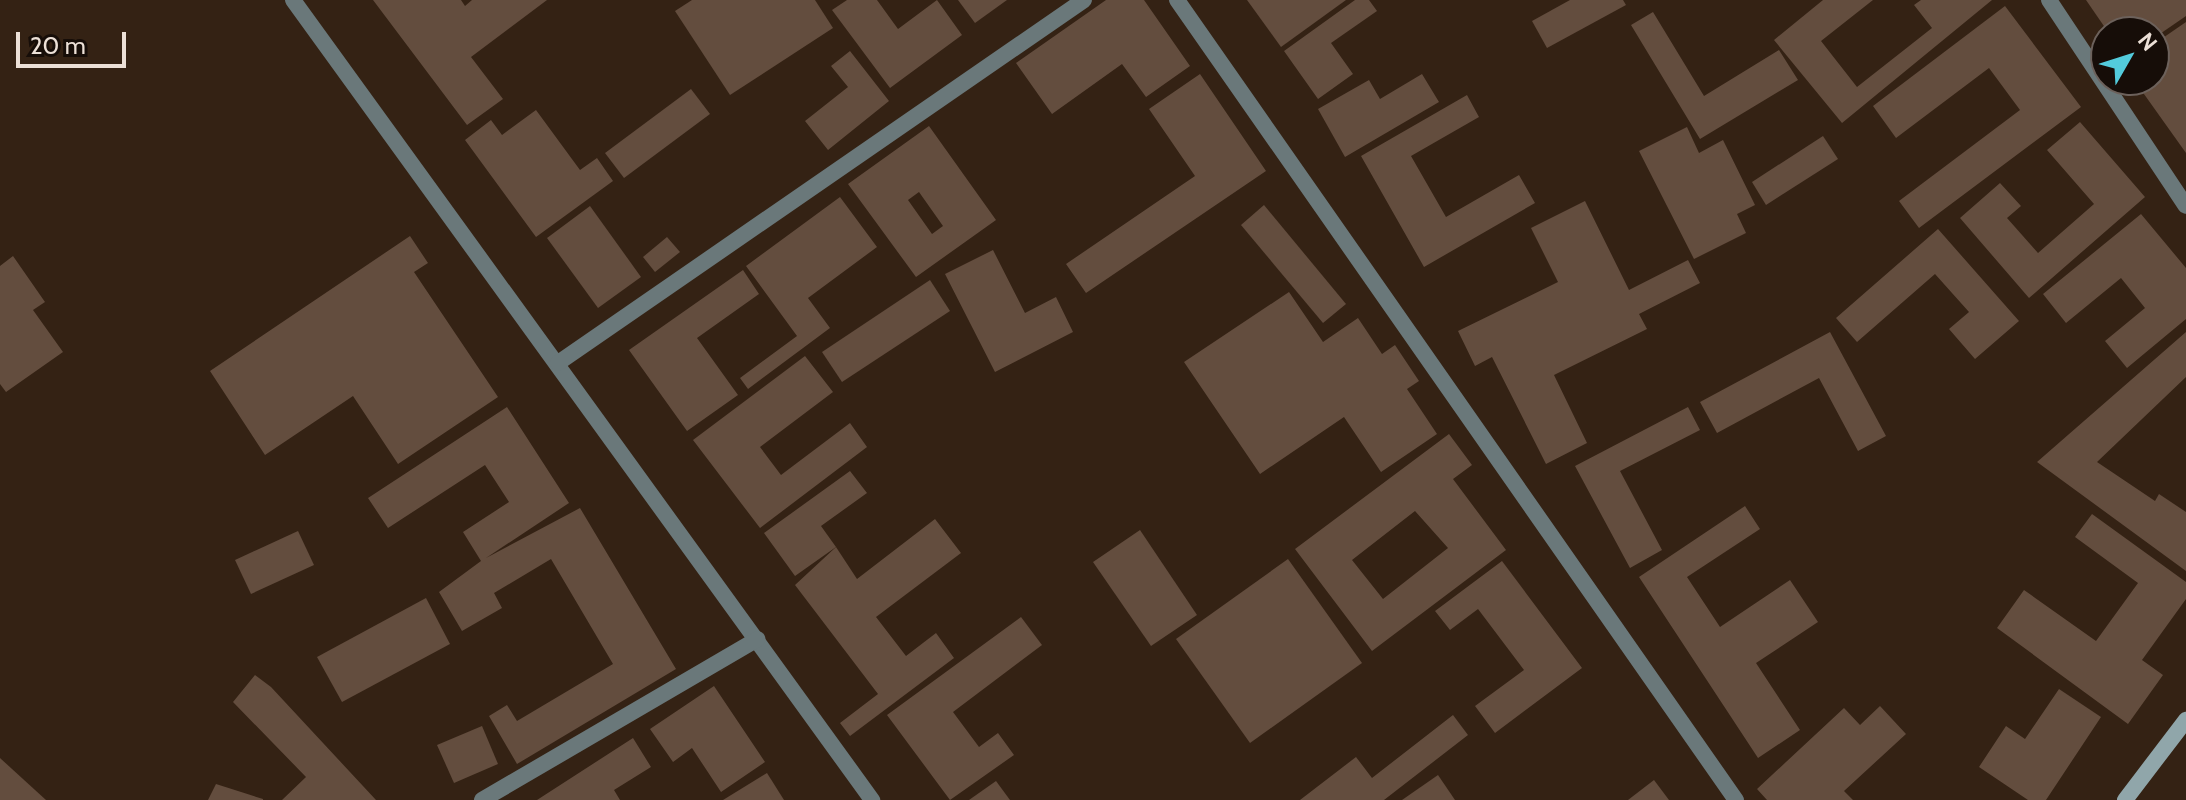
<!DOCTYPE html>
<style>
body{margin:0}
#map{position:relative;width:2186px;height:800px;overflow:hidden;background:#342214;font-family:Cabin,sans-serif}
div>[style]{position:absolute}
.building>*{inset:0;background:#634d3e}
.minor>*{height:16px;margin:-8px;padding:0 8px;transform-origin:8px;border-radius:8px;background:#6a787a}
.secondary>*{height:16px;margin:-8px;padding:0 8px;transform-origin:8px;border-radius:8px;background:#90a6aa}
span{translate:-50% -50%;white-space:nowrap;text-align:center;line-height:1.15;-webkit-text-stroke:7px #160d08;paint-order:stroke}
.north{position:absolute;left:2090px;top:16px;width:80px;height:80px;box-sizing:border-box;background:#160d08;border:2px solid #6c615b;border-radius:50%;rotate:51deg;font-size:22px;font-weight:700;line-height:32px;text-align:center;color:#ece0d7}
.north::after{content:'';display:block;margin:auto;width:28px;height:36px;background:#53cbdc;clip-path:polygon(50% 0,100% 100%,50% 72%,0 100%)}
.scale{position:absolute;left:16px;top:32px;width:110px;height:36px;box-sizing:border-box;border:4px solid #ece0d7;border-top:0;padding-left:10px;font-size:24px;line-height:28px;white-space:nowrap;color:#ece0d7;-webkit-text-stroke:6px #160d08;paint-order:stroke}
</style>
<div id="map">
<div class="building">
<div style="clip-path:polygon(373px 0,461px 0,465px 6px,472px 0,547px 0,471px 57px,503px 99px,467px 125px)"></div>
<div style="clip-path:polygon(692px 0,815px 0,833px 28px,730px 95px,675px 11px)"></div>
<div style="clip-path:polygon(847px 0,877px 0,898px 29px,937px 0,962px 35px,890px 88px,832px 10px)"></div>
<div style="clip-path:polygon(958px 0,1007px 0,975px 23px)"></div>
<div style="clip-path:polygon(1106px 0,1144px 0,1190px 66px,1146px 97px,1122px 64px,1052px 114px,1016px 63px)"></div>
<div style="clip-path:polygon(1247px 0,1346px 0,1281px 47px)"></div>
<div style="clip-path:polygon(1355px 0,1369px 0,1377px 11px,1331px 43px,1353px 74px,1318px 99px,1284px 51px)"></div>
<div style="clip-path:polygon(1570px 0,1623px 0,1626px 5px,1547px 48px,1532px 21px)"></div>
<div style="clip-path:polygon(1823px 0,1873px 0,1821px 41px,1857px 87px,1932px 28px,1914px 5px,1921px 0,1992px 0,1842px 123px,1774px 40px)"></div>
<div style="clip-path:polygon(2086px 0,2186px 0,2186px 16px,2154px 38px,2154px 32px,2108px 32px)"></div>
<div style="clip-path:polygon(2005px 6px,2081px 107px,1919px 228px,1899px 201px,2020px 110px,1989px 68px,1896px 138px,1873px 106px)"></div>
<div style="clip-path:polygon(1653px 12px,1704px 96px,1779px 50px,1798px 80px,1700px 139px,1631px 25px)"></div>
<div style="clip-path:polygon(2186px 22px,2186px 153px,2134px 80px,2154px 80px,2154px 44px)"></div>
<div style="clip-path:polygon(850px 51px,889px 101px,828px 150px,805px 121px,848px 87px,831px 66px)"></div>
<div style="clip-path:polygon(1200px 74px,1266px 171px,1086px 293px,1066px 264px,1195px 176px,1149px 109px)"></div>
<div style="clip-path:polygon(1422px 74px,1439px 102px,1345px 157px,1318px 109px,1369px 80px,1380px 99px)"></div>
<div style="clip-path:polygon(691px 89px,710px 114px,624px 178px,605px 153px)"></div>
<div style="clip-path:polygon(1467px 95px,1479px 117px,1411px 156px,1446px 217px,1519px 175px,1535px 203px,1424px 267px,1361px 156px)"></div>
<div style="clip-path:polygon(536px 110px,580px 170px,597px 158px,613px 181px,536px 237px,465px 140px,491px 120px,502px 135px)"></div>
<div style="clip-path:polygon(2080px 122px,2145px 197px,2029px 298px,1960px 218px,2000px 183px,2021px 206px,2007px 218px,2038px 253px,2094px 204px,2047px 150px)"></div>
<div style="clip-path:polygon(evenodd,929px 126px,996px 220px,916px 277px,848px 184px,929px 126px,919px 192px,943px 226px,932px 234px,908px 200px,919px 192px)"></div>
<div style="clip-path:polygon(1687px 127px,1699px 153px,1723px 140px,1755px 205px,1737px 214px,1746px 233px,1694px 259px,1639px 151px)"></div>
<div style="clip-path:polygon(1823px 136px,1838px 159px,1766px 205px,1752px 182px)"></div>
<div style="clip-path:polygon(840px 197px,877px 247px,808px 298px,830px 328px,748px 389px,740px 378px,797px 336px,746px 266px)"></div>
<div style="clip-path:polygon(1585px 201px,1629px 290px,1688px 260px,1700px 283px,1639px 314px,1647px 329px,1554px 375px,1587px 443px,1546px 464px,1492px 357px,1475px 366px,1458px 331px,1558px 282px,1531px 228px)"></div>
<div style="clip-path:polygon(1264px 205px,1346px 304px,1323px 323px,1241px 225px)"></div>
<div style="clip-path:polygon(590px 206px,641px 277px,598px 308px,547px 238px)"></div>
<div style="clip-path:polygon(2141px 214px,2186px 268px,2186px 319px,2127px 368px,2105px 341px,2145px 308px,2121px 278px,2066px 323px,2043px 294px)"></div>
<div style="clip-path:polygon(1938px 229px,2019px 321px,1975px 359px,1949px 329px,1969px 312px,1935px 274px,1857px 342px,1836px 318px)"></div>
<div style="clip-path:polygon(410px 236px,428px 263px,414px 272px,498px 397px,398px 464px,353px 396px,265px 455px,210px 371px)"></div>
<div style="clip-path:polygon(667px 237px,680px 252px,655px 272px,643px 257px)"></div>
<div style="clip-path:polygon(993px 250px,1025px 313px,1056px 297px,1073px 332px,995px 372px,945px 274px)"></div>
<div style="clip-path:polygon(13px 256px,45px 302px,33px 310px,63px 352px,6px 392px,0 384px,0 266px)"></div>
<div style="clip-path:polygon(743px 270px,759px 294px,697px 338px,738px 395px,687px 431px,629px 350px)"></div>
<div style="clip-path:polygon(930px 280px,950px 311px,842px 382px,822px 352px)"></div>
<div style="clip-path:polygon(1289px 292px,1323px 342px,1358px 318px,1382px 354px,1395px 345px,1419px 381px,1407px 389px,1437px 434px,1381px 472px,1344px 417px,1260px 474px,1184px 362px)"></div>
<div style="clip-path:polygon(1830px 332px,1886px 436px,1858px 451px,1819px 378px,1717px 433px,1700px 402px)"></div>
<div style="clip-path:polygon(2186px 332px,2186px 377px,2097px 462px,2155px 501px,2159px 494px,2186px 512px,2186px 571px,2037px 462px)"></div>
<div style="clip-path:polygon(805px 356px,833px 392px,760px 447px,781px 475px,850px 423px,867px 447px,760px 528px,693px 440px)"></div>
<div style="clip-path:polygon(507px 407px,569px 503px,486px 558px,580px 508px,676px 669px,517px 764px,489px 716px,507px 705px,517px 721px,613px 664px,551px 559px,494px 593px,502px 608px,462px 631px,439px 592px,481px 561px,463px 532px,509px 502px,485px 465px,388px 528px,368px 498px)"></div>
<div style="clip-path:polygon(1688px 407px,1700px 430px,1620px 471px,1662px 550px,1630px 568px,1575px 466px)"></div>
<div style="clip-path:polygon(evenodd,1449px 434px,1472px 465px,1453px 479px,1506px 550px,1372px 651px,1295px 549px,1449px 434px,1415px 511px,1448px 548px,1383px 599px,1352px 560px,1415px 511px)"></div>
<div style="clip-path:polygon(850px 471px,867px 493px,821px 526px,836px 547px,795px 576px,764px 533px)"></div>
<div style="clip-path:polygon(1745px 506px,1760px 529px,1687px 577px,1720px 627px,1790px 580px,1818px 622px,1756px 663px,1800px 730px,1758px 758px,1639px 577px)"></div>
<div style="clip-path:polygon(2092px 514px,2186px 582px,2186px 599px,2142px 660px,2163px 675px,2128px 724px,1997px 628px,2024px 590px,2096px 641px,2138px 583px,2075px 537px)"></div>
<div style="clip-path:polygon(935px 519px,961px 553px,876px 617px,906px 656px,936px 633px,954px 658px,850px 736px,840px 723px,878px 694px,795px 585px,836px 547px,857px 579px)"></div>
<div style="clip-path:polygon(1140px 530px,1197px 615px,1151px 646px,1093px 562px)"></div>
<div style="clip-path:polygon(298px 531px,314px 565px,251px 594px,235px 560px)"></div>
<div style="clip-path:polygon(1288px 559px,1362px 663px,1250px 743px,1176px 639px)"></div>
<div style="clip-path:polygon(1502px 561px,1582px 668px,1495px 733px,1475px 706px,1524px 670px,1478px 609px,1450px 630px,1435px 611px)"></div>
<div style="clip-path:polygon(426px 598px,450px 644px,342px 702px,317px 657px)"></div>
<div style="clip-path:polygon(1021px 617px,1042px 645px,953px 712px,979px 747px,998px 733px,1014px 755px,950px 800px,887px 715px)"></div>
<div style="clip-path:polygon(255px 675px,271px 687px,376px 800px,282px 800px,306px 777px,233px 702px)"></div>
<div style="clip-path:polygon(714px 686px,765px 762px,721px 792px,692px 748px,673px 762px,650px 729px)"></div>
<div style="clip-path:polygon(2059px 689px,2101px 717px,2046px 800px,2028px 800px,1979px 767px,2006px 726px,2025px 739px)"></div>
<div style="clip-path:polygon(1880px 706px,1906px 734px,1844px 791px,1853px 800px,1767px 800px,1757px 789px,1844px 708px,1860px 725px)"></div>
<div style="clip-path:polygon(1453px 715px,1468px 735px,1384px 800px,1300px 800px,1356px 757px,1372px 778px)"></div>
<div style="clip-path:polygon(482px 726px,498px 764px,454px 783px,437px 745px)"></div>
<div style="clip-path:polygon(633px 738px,651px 767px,614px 790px,620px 800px,537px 800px)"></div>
<div style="clip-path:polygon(0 758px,46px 800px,0 800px)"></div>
<div style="clip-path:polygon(767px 773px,784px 800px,723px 800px)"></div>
<div style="clip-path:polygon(1438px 775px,1455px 800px,1402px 800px)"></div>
<div style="clip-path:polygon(1654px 780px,1669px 800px,1628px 800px)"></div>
<div style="clip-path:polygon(996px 781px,1010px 800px,969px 800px)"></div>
<div style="clip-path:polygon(216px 784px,263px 799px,263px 800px,208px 800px)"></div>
</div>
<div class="minor">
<div style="left:293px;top:0;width:988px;rotate:54.1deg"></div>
<div style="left:1177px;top:0;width:976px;rotate:55.06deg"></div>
<div style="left:2049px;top:0;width:247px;rotate:56.4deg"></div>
<div style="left:558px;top:363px;width:639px;rotate:-34.61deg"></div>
<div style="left:482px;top:800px;width:319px;rotate:-30.3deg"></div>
</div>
<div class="secondary">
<div style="left:2125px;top:800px;width:101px;rotate:-52.7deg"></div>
</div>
<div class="north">N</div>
<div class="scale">20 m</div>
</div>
